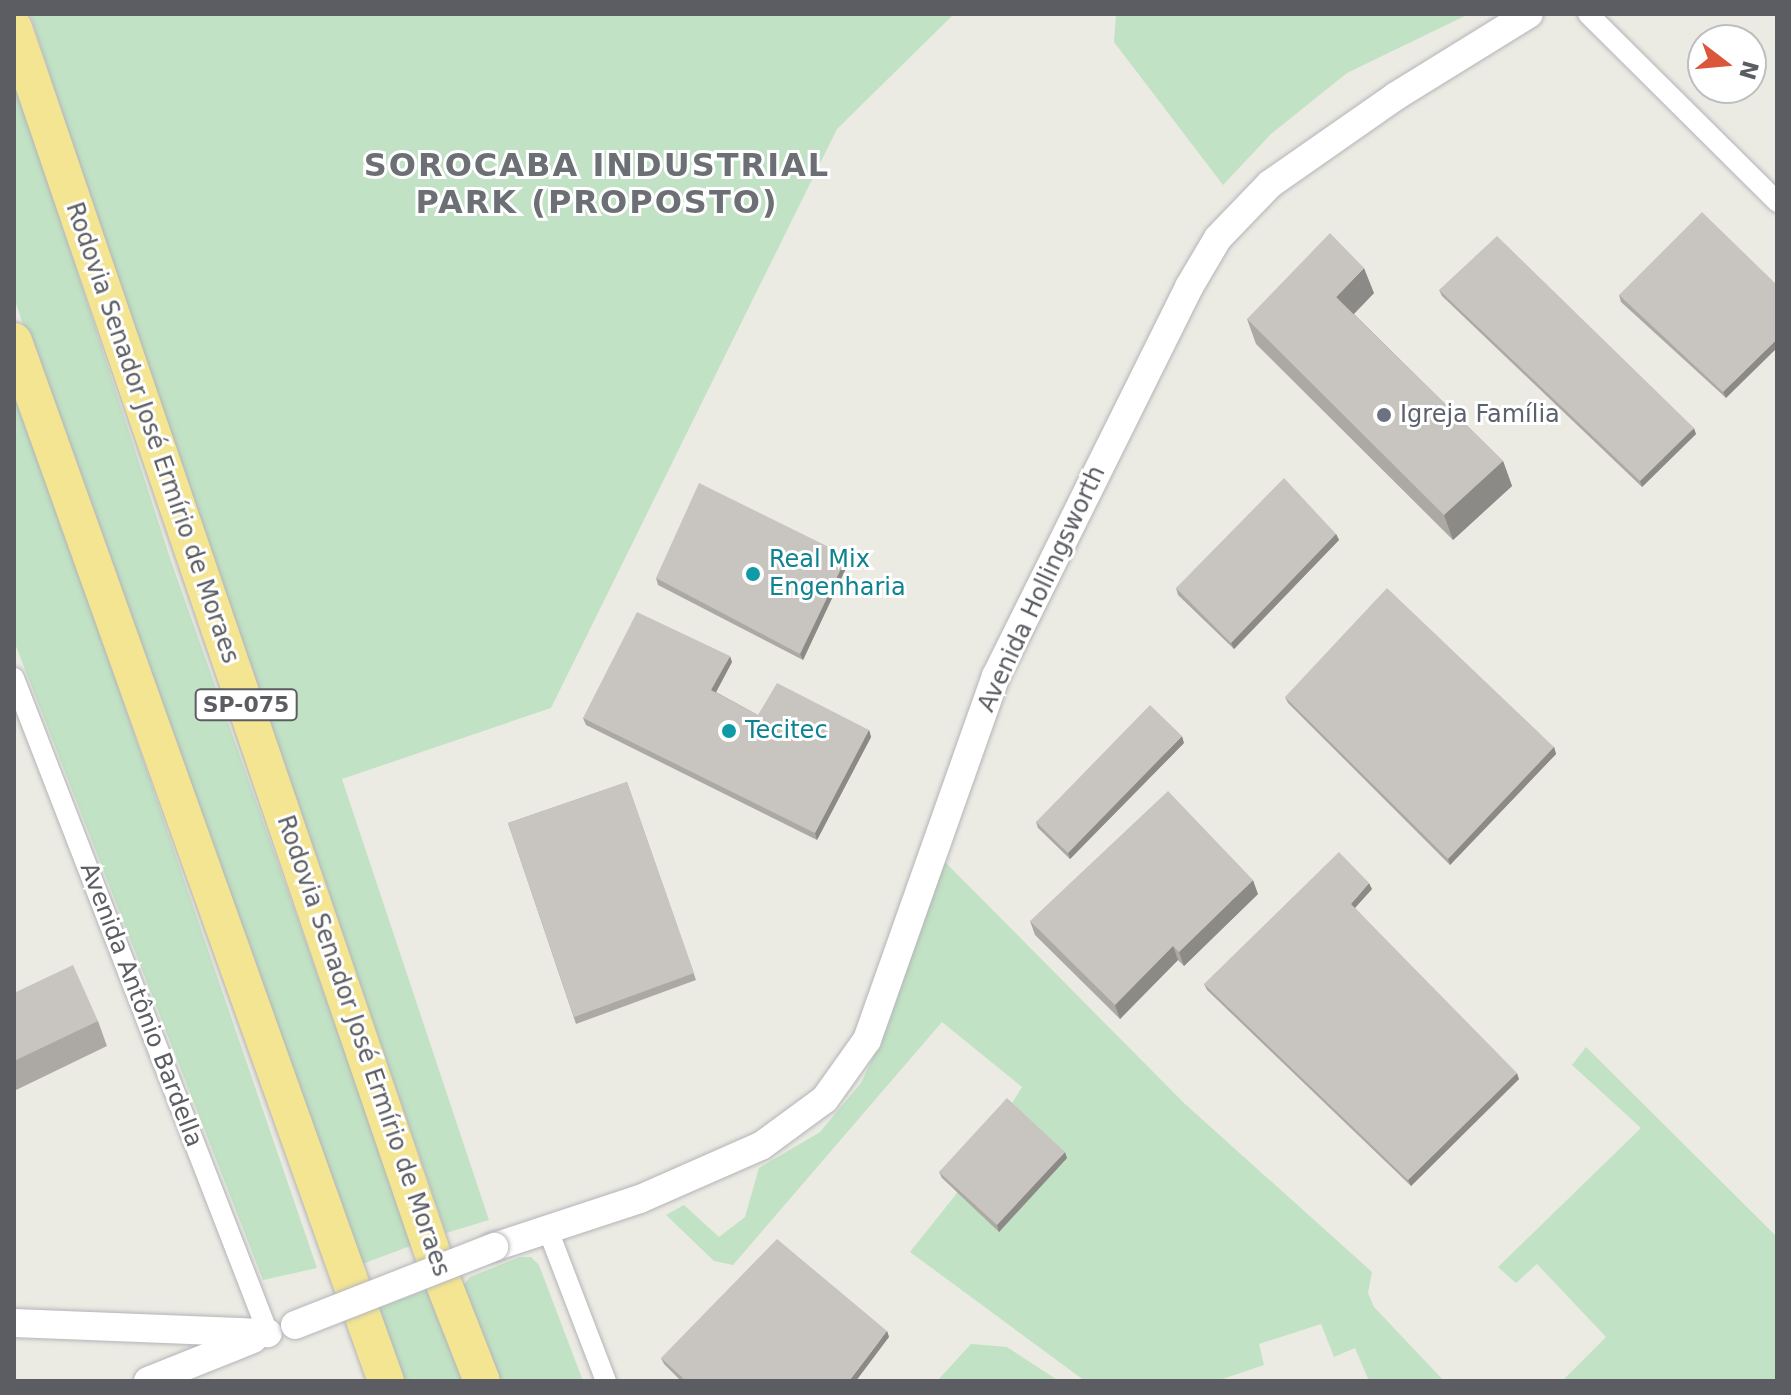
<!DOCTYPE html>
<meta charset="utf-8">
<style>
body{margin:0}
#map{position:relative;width:1791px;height:1395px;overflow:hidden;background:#ecebe3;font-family:"DejaVu Sans",sans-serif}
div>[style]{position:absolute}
.green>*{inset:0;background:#c1e2c4}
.roads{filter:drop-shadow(0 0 2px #b3b4b9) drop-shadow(0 0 2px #b3b4b9)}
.street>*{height:20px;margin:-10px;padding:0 10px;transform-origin:10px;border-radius:10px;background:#fff}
.secondary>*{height:28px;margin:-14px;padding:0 14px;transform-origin:14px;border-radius:14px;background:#fff}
.highway>*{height:36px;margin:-18px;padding:0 18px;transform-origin:18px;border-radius:18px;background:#f4e592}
.bridges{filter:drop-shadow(0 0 2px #b4b6bc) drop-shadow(0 0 2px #b4b6bc)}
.secondary-bridge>*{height:28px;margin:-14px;padding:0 14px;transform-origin:14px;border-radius:14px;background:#fff}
.wall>*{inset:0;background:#aca9a5}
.shaded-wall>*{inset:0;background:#8c8a86}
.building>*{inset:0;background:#c8c5c0}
.dots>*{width:22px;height:22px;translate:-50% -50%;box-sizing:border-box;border:4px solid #fff;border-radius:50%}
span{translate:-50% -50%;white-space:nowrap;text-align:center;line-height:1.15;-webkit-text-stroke:6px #fff;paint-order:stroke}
.shield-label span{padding:2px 6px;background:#fff;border:2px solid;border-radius:6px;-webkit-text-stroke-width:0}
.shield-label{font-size:22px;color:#5b5d62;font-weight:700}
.worship-label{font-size:24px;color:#5b616d}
.left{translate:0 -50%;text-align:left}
.street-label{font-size:24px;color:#5b5d62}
.culture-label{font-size:24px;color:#0d838f}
.district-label{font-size:32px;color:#6c6f74;font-weight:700;letter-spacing:2px}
.frame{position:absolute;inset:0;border:16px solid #5b5d62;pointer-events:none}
.north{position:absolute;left:1687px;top:24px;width:80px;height:80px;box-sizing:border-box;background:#fff;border:2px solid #bdbec0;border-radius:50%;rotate:106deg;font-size:22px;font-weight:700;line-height:32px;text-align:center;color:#5b5d62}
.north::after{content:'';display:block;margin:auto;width:28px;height:36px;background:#da573b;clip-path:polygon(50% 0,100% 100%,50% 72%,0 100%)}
</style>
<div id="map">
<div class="green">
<div style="clip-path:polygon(30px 14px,954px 14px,837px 129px,551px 708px,342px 779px,489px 1220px,446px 1233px,102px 234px)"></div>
<div style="clip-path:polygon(1116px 14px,1469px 14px,1347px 73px,1271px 134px,1223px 185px,1114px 42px)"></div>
<div style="clip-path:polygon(14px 77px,171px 561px,413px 1245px,357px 1266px,112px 585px,14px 298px)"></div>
<div style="clip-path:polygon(14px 383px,317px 1268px,263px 1280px,14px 641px)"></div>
<div style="clip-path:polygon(944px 861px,1185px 1104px,1372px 1272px,1368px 1293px,1374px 1307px,1444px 1381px,1369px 1381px,1355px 1348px,1334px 1357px,1321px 1324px,1259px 1344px,1264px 1365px,1217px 1381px,1085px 1381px,910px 1252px,957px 1193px,1022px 1087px,942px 1022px,733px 1265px,714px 1261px,666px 1215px,684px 1205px,719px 1237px,745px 1217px,759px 1168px,820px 1132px,861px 1083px,887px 1028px)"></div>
<div style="clip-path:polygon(1586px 1047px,1777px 1237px,1777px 1381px,1562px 1381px,1606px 1337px,1537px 1264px,1516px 1283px,1498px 1267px,1641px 1128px,1572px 1065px)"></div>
<div style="clip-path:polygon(520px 1257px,531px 1257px,539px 1265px,583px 1381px,500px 1381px,463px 1285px,470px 1277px)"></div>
<div style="clip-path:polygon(434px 1287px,471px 1381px,397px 1381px,370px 1311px)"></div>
<div style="clip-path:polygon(971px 1344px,1007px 1347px,1059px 1381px,937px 1381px)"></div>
</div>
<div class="roads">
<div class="street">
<div style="left:1588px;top:14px;width:267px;rotate:44.8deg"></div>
<div style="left:14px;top:678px;width:703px;rotate:68.8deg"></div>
<div style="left:548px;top:1230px;width:162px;rotate:69deg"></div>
</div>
<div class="secondary">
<div style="left:494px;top:1247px;width:154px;rotate:-18.2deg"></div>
<div style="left:640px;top:1199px;width:132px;rotate:-23.7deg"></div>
<div style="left:761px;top:1146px;width:79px;rotate:-36.3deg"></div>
<div style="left:825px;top:1099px;width:72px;rotate:-54.6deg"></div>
<div style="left:867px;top:1040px;width:386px;rotate:-70.5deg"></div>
<div style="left:996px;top:676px;width:434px;rotate:-63.6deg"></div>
<div style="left:1189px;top:287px;width:57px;rotate:-59.4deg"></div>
<div style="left:1218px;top:238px;width:75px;rotate:-46.1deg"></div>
<div style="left:1270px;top:184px;width:154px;rotate:-34.9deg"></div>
<div style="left:1396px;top:96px;width:156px;rotate:-31.7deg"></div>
<div style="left:14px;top:1323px;width:254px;rotate:2.3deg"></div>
<div style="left:148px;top:1381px;width:113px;rotate:-21.8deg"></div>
</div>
<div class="highway">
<div style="left:14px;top:28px;width:1311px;rotate:71.14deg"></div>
<div style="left:438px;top:1269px;width:120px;rotate:68.6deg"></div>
<div style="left:14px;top:341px;width:1105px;rotate:70.32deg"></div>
</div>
</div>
<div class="bridges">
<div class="secondary-bridge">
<div style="left:295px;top:1325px;width:214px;rotate:-21.4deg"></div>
</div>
</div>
<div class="wall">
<div style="clip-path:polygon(1777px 285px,1726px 398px,1621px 302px,1619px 295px)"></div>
<div style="clip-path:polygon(1439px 290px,1696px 434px,1642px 487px,1442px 296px)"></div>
<div style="clip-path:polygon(1374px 293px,1354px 314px,1503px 461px,1512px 486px,1453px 540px,1256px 344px,1247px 319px)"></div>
<div style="clip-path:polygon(1336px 534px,1339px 540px,1234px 649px,1178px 595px,1176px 588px)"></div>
<div style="clip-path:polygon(847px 556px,849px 562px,803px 660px,658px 585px,656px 578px)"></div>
<div style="clip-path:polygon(732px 662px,716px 692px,758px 715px,869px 730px,871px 737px,817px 840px,586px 725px,583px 718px)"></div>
<div style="clip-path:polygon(1285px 697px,1554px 747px,1556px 754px,1450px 865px,1288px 703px)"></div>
<div style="clip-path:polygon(1184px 743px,1070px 859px,1038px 828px,1036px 822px)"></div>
<div style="clip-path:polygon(627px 782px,696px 980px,576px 1024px,508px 823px)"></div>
<div style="clip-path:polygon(1372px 889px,1355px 908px,1519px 1079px,1411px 1186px,1207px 990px,1204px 984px)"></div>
<div style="clip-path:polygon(1258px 894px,1184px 966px,1178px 960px,1120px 1019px,1035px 935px,1030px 921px)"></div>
<div style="clip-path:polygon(14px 993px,98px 1021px,107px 1046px,14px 1091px)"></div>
<div style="clip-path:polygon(1067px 1158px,999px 1232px,942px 1178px,939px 1172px)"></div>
<div style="clip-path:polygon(887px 1331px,889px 1337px,681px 1381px,664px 1364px,661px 1358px)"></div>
</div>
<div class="shaded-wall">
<div style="clip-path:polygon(1364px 268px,1374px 293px,1346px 322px,1336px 297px)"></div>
<div style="clip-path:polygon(1777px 339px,1777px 348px,1726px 398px,1723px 392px)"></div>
<div style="clip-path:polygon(1694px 428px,1696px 434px,1642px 487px,1640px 481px)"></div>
<div style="clip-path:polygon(1503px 461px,1512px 486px,1453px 540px,1444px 515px)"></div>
<div style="clip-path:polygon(1336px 534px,1339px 540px,1234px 649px,1231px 643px)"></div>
<div style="clip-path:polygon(847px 556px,849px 562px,803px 660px,800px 654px)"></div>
<div style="clip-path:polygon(730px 656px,732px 662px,714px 696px,711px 690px)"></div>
<div style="clip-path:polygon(869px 730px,871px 737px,817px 840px,815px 833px)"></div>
<div style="clip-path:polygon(1182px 736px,1184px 743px,1070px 859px,1068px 853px)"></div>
<div style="clip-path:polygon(1554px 747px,1556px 754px,1450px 865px,1448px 859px)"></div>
<div style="clip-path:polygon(1253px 880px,1258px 894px,1184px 966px,1179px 952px)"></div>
<div style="clip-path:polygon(1369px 883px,1372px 889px,1353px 910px,1351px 904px)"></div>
<div style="clip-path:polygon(1173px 946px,1178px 960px,1120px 1019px,1115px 1005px)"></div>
<div style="clip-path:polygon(1517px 1073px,1519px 1079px,1411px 1186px,1408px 1180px)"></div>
<div style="clip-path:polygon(1065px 1152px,1067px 1158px,999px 1232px,997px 1225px)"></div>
<div style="clip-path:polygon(887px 1331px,889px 1337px,856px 1381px,849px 1381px)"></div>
</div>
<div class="building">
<div style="clip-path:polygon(1702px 212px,1777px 285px,1777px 339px,1723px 392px,1619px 295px)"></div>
<div style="clip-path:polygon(1330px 233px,1364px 268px,1336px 297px,1503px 461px,1444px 515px,1247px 319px)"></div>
<div style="clip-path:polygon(1497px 236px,1694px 428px,1640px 481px,1439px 290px)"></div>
<div style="clip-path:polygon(1284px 478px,1336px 534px,1231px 643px,1176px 588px)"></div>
<div style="clip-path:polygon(699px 483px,847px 556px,800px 654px,656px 578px)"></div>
<div style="clip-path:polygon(1387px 588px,1554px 747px,1448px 859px,1285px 697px)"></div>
<div style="clip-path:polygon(637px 612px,730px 656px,711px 690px,758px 715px,777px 683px,869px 730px,815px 833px,583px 718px)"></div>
<div style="clip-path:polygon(1150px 705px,1182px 736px,1068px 853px,1036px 822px)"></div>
<div style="clip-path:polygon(627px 782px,694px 973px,574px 1017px,508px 823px)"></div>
<div style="clip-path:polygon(1168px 791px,1253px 880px,1179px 952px,1173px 946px,1115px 1005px,1030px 921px)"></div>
<div style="clip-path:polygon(1339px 852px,1369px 883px,1351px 904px,1517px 1073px,1408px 1180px,1204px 984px)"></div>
<div style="clip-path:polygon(73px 965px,98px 1021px,14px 1061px,14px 993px)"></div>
<div style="clip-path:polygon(1007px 1098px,1065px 1152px,997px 1225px,939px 1172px)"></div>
<div style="clip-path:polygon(777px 1239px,887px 1331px,849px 1381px,681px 1381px,683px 1378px,661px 1358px)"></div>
</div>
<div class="dots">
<div style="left:1384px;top:415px;background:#6b7280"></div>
<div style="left:753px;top:574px;background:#0f9aa8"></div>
<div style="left:729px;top:731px;background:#0f9aa8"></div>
</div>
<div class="shield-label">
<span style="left:246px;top:705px">SP-075</span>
</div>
<div class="worship-label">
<span class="left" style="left:1400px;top:415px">Igreja Família</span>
</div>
<div class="street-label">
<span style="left:152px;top:433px;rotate:71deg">Rodovia Senador José Ermírio de Moraes</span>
<span style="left:1042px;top:589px;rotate:-65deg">Avenida Hollingsworth</span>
<span style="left:141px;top:1005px;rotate:69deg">Avenida Antônio Bardella</span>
<span style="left:363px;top:1046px;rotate:71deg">Rodovia Senador José Ermírio de Moraes</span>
</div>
<div class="culture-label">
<span class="left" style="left:769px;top:574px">Real Mix<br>Engenharia</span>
<span class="left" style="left:745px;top:731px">Tecitec</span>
</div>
<div class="district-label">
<span style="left:597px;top:184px">SOROCABA INDUSTRIAL<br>PARK (PROPOSTO)</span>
</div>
<div class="frame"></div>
<div class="north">N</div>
</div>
